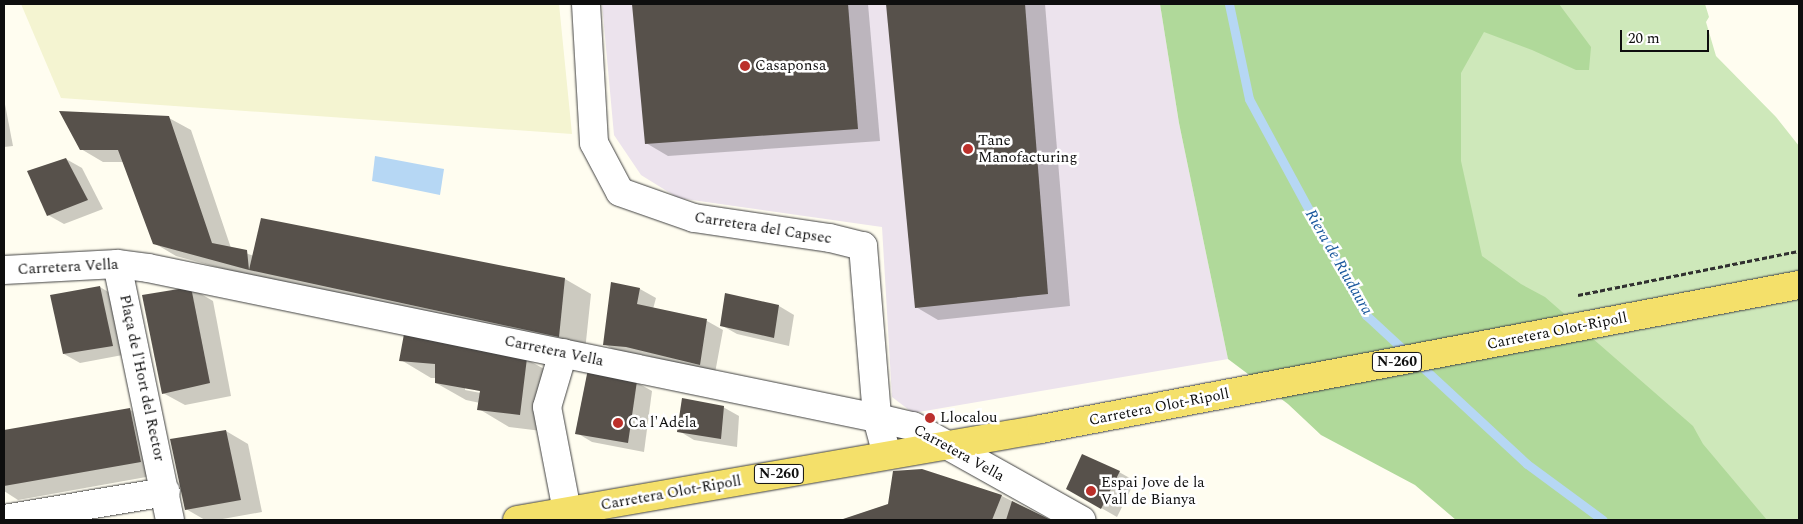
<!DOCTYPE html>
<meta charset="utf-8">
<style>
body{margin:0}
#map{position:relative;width:1803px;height:524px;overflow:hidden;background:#fffdf0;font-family:Spectral,serif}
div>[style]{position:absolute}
.industrial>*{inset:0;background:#ece3ed}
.farmland>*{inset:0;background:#f4f4d1}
.green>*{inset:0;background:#cee8ba}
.forest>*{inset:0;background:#b0d99a}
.water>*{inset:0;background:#b6d7f4}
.shadow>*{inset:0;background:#0003}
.stream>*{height:9px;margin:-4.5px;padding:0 4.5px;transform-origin:4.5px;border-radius:4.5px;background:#b6d7f4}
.building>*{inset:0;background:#57514b}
.path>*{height:3px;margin-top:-1.5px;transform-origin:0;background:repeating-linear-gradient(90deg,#303030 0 5px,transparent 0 7.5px)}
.roads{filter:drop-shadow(0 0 1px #414141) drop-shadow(0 0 1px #414141)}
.minor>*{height:28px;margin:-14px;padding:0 14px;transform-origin:14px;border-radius:14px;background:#fff}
.major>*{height:28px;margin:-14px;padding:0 14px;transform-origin:14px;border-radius:14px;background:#f4e06a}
.dots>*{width:14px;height:14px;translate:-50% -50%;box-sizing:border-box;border:2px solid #fff;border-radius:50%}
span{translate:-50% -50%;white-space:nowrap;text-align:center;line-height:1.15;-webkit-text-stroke:5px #fff;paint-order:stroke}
.shield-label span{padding:1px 4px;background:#fff;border:1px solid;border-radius:4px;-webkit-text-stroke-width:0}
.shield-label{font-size:14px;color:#0e0e0e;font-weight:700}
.poi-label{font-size:15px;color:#0e0e0e}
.left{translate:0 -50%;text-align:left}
.street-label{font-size:15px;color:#0e0e0e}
.water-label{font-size:16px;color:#1a589d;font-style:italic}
.frame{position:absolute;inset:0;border:5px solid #0e0e0e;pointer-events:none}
.scale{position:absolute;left:1620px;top:30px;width:89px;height:22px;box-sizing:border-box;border:2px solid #0e0e0e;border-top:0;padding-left:6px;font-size:15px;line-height:18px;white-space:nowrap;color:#0e0e0e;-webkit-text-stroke:4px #fff;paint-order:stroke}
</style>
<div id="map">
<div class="industrial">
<div style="clip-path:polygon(602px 4px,1160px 4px,1179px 123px,1228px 359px,913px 413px,892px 397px,882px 227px,678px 198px,641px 175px,614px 135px)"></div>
</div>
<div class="farmland">
<div style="clip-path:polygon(21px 4px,559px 4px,572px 134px,61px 98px)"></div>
</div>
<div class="green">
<div style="clip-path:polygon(1247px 4px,1705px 4px,1709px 17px,1706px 22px,1716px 56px,1776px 117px,1799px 146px,1799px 520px,1531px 520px)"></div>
</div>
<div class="forest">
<div style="clip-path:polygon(1160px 4px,1559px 4px,1591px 47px,1589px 70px,1576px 70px,1532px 50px,1484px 32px,1461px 73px,1461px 161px,1482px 256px,1521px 284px,1545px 297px,1693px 426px,1703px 444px,1767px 520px,1456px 520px,1415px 485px,1321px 435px,1288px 404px,1228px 359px,1179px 123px)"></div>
</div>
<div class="water">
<div style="clip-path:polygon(375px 156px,444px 169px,440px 195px,372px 181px)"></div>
</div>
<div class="shadow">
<div style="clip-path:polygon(633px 4px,868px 4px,880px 141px,668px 156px,646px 143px)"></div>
<div style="clip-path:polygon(887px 4px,1045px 4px,1070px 306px,938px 320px,916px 307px)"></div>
<div style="clip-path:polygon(4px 99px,13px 146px,4px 147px)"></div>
<div style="clip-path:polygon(169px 118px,191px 130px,231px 248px,254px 256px,565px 279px,591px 294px,585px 351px,272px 282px,176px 256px,154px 243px,124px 162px,103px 162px,81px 149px)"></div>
<div style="clip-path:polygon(66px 159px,82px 168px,103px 209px,64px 224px,48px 215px)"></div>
<div style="clip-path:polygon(612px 283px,640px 289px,656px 298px,653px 309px,707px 321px,723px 330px,715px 373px,643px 355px,620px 353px,604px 344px)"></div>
<div style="clip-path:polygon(100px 287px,115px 296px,128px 354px,80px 363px,64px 354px)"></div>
<div style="clip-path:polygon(191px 288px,213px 301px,231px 396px,185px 405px,163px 393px)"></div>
<div style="clip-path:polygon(779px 306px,794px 315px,789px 346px,737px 334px,721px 325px)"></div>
<div style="clip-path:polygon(evenodd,526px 359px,557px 376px,550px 432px,509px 427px,479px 409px,480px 403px,466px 400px,436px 383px,436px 378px,431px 378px,401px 360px,526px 359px,465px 387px,487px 391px,486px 394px,465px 390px,465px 387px)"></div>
<div style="clip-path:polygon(636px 382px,652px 391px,644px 452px,592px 442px,577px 433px)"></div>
<div style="clip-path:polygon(723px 407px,739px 416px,737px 447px,694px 440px,679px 431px)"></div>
<div style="clip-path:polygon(130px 410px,152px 422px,163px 474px,18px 500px,4px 491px,4px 431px)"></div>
<div style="clip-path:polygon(226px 431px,248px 444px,262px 512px,217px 520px,205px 520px,186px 509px)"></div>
<div style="clip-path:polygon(922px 470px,1002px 496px,1048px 520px,842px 520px,889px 505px)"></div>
<div style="clip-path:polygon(1119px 472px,1135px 481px,1117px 517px,1068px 489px)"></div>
</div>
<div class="stream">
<div style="left:1229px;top:4px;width:97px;rotate:78.1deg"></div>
<div style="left:1249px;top:99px;width:246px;rotate:61.6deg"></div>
<div style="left:1366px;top:315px;width:219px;rotate:42.8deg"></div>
<div style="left:1527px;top:464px;width:94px;rotate:36.4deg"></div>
</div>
<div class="building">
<div style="clip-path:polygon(632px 4px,848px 4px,858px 129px,645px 144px)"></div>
<div style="clip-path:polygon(886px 4px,1025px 4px,1048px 294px,915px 308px)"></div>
<div style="clip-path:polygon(59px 111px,169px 116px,212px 243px,247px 250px,249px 270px,153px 244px,118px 150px,80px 150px)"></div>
<div style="clip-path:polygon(66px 158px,88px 200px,47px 216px,27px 171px)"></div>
<div style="clip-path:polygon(261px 218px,565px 278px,559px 337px,249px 270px)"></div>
<div style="clip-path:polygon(611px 282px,640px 288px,637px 304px,707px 319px,700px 365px,626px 347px,603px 345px)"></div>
<div style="clip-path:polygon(100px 286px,113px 346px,63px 354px,50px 295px)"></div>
<div style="clip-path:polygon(191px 287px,210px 383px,162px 394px,142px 295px)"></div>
<div style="clip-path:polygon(725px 293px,779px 305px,774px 338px,720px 326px)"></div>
<div style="clip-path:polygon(404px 334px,527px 358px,520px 415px,477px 410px,480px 391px,435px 383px,435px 364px,399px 361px)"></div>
<div style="clip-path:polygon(588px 369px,637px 381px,628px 443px,575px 434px)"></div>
<div style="clip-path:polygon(682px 398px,724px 406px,721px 439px,677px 432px)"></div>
<div style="clip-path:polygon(130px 408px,141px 462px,4px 486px,4px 430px)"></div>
<div style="clip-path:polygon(226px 430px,241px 500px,185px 510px,170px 439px)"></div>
<div style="clip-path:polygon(1082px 454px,1120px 471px,1101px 509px,1066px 489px)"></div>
<div style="clip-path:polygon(922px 469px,1002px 495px,992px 520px,840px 520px,888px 504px,893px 471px)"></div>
<div style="clip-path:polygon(1012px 501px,1051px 520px,1006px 520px)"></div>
</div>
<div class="path">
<div style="left:1578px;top:295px;width:225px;rotate:-11.3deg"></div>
</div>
<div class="roads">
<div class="minor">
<div style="left:586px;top:4px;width:139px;rotate:86.7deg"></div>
<div style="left:594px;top:143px;width:55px;rotate:62deg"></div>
<div style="left:620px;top:192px;width:78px;rotate:19.4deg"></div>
<div style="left:694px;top:218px;width:137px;rotate:8.4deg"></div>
<div style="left:830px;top:238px;width:34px;rotate:14deg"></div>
<div style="left:863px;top:246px;width:173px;rotate:85.3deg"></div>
<div style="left:877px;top:418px;width:38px;rotate:75deg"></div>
<div style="left:117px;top:264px;width:261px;rotate:78.3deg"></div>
<div style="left:4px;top:270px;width:113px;rotate:-3deg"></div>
<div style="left:117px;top:264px;width:31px;rotate:7deg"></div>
<div style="left:148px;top:268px;width:744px;rotate:11.63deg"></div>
<div style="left:877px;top:418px;width:37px;rotate:13deg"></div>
<div style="left:913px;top:426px;width:193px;rotate:29.2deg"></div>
<div style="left:563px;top:353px;width:56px;rotate:106.5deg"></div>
<div style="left:547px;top:407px;width:106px;rotate:79.1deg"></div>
<div style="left:4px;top:519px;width:164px;rotate:-9.5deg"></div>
</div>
<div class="major">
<div style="left:517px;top:520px;width:532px;rotate:-9.85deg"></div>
<div style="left:1041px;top:429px;width:772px;rotate:-10.76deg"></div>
</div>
</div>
<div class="dots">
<div style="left:745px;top:66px;background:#bb302a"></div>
<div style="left:968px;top:149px;background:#bb302a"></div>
<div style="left:930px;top:418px;background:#bb302a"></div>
<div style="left:618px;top:423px;background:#bb302a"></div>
<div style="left:1091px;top:491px;background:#bb302a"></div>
</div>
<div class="shield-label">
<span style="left:1397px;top:362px">N-260</span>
<span style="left:779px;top:474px">N-260</span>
</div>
<div class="poi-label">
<span class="left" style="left:755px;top:66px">Casaponsa</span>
<span class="left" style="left:978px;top:149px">Tane<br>Manofacturing</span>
<span class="left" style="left:940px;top:418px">Llocalou</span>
<span class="left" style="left:628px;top:423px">Ca l'Adela</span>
<span class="left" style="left:1101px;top:491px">Espai Jove de la<br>Vall de Bianya</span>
</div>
<div class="street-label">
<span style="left:763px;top:228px;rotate:9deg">Carretera del Capsec</span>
<span style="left:68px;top:267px;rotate:-3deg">Carretera Vella</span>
<span style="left:1557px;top:331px;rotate:-11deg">Carretera Olot-Ripoll</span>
<span style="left:554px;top:351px;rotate:12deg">Carretera Vella</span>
<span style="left:142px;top:378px;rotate:78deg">Plaça de l'Hort del Rector</span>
<span style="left:1159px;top:407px;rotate:-11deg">Carretera Olot-Ripoll</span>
<span style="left:959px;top:453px;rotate:29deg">Carretera Vella</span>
<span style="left:671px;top:493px;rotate:-10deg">Carretera Olot-Ripoll</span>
</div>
<div class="water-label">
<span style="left:1339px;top:262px;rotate:60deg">Riera de Riudaura</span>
</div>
<div class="frame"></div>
<div class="scale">20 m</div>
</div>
